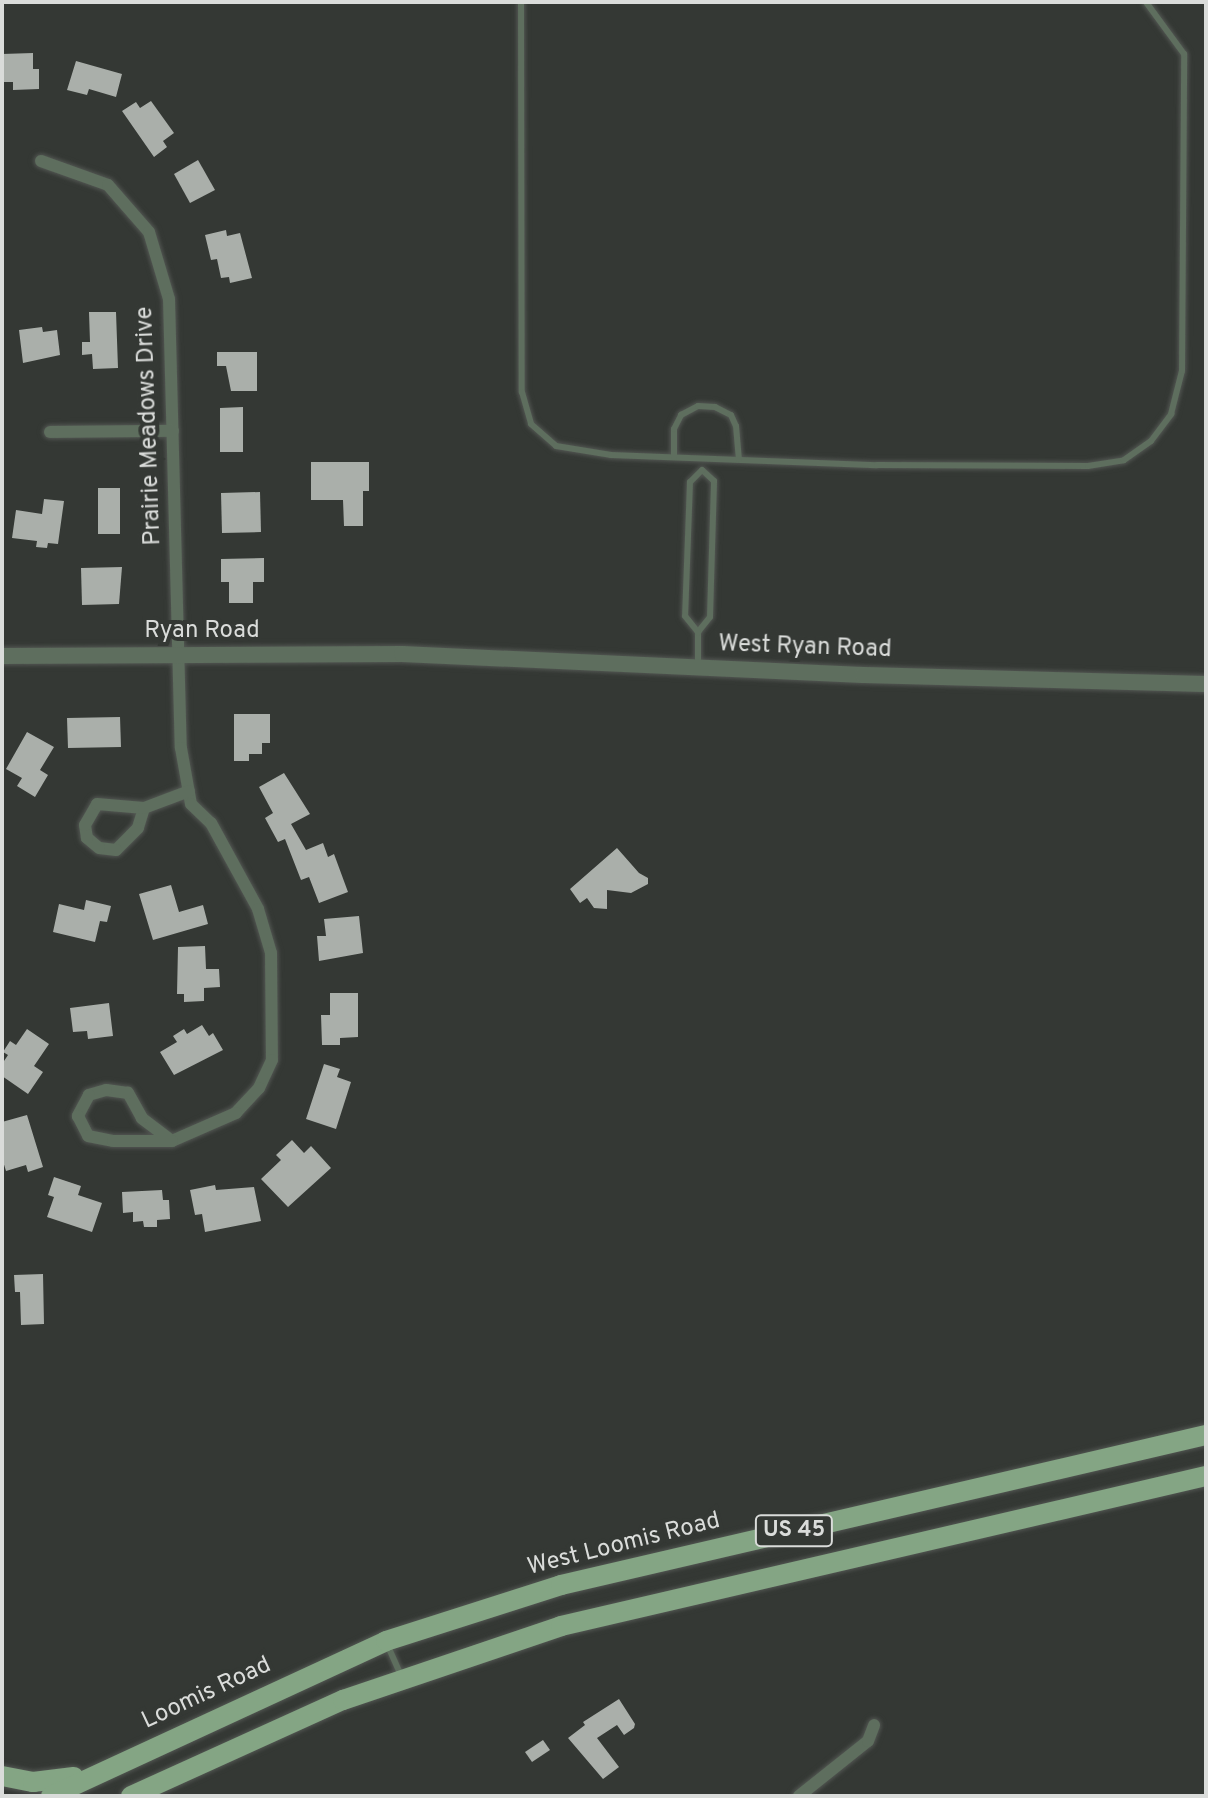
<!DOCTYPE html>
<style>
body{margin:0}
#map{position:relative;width:1208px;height:1798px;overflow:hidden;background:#343834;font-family:Overpass,sans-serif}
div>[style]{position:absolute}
.building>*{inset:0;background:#aaafaa}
.roads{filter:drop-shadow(0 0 2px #525652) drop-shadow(0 0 2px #525652)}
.service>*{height:6px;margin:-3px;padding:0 3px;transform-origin:3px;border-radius:3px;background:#5e6e5e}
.minor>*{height:12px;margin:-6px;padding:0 6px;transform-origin:6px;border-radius:6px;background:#5e6e5e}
.tertiary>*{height:16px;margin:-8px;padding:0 8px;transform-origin:8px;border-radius:8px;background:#5e6e5e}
.primary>*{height:20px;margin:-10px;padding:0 10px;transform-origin:10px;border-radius:10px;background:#84a584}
span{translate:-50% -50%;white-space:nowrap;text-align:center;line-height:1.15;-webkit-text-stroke:8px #343834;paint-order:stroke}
.shield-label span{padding:2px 6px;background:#343834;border:2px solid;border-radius:6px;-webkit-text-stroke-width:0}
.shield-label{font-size:22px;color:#dadcda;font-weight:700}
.street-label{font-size:24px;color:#dadcda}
.frame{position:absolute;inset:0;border:4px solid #dadcda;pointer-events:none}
</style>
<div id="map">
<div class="building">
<div style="clip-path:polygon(33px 53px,33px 69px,39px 69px,39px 89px,13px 90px,13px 82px,2px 82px,2px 54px)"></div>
<div style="clip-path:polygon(76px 61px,122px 74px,116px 97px,89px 89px,87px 95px,67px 90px)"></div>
<div style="clip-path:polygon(151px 101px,174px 133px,163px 141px,167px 147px,154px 157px,122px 111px,136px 102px,140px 108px)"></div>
<div style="clip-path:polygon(198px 160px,215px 190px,190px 203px,174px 174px)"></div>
<div style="clip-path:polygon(226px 230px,227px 236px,240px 233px,252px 278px,230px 283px,229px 277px,221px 278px,217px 259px,211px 260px,205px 235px)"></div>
<div style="clip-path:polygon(89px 312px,116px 312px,118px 368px,93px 369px,92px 354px,82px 355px,82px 342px,90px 342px)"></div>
<div style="clip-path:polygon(42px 327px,43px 332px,57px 330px,60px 355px,23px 363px,19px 330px)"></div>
<div style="clip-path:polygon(217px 352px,257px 352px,257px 391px,231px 391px,226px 366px,217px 366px)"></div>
<div style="clip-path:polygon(243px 407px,243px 452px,220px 452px,220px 408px)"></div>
<div style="clip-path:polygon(311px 462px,369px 462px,369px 491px,363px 491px,363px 526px,344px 526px,343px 500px,311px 500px)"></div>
<div style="clip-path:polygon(98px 488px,120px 488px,120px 534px,98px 534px)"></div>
<div style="clip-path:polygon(260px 492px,261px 532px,222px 533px,221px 493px)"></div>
<div style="clip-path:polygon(44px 499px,64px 501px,58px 544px,48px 543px,47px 548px,36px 547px,37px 541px,12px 538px,16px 510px,42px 514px)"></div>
<div style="clip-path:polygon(264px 558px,264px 582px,253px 582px,253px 603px,229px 603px,229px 582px,221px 582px,221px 559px)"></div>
<div style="clip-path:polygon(122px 567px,119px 604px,82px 605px,81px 568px)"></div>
<div style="clip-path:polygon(234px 714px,270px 714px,270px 743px,262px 743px,262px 754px,249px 754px,249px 761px,234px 761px)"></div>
<div style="clip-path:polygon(120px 717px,121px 747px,68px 748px,67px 718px)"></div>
<div style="clip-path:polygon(27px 732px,54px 747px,40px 770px,48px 775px,35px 797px,17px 786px,22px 778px,6px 769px)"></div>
<div style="clip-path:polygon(284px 773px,310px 814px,291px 824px,306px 850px,323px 843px,328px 857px,334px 854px,348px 892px,319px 903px,309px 877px,301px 880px,285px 839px,278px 842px,265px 818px,273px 813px,259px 787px)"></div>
<div style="clip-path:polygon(617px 848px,639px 873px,648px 878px,648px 884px,631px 893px,607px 890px,607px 909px,594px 908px,587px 898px,580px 903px,570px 889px)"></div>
<div style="clip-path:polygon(171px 885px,179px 912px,203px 905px,208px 924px,153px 940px,139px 894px)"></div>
<div style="clip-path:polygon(86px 900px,111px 906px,107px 922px,100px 921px,95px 942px,53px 932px,59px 904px,84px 910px)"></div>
<div style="clip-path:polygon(359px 916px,363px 953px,319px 961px,317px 936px,326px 936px,324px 919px)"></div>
<div style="clip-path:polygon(205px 946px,206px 969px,219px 969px,220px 987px,204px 988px,204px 1001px,184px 1002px,184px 994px,177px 994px,178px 947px)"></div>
<div style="clip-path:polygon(330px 993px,358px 993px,358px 1037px,340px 1038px,340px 1045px,322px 1045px,321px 1015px,330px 1015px)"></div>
<div style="clip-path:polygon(109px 1003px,113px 1036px,88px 1039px,87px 1031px,73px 1032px,70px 1008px)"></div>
<div style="clip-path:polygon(202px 1025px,209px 1036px,213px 1033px,223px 1050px,174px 1075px,160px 1052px,177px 1042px,173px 1036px,184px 1029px,187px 1034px)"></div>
<div style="clip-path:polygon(27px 1029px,49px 1044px,34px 1066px,43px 1072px,28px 1094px,2px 1076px,2px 1064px,8px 1055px,3px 1052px,10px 1041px,16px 1045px)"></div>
<div style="clip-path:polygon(324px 1064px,340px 1069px,337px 1077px,351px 1082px,336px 1129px,306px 1119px)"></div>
<div style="clip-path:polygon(27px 1115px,43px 1167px,28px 1172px,26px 1165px,6px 1171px,2px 1158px,2px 1122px)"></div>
<div style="clip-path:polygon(292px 1140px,304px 1153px,311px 1146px,331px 1168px,288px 1207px,261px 1179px,281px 1160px,276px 1155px)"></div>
<div style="clip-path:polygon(54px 1177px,81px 1186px,78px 1195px,102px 1203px,92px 1232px,47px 1217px,54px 1197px,48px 1195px)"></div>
<div style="clip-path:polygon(215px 1185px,216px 1190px,254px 1187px,261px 1221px,205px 1232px,202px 1214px,195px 1215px,190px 1190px)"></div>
<div style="clip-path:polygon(162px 1190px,163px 1200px,169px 1200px,170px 1219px,157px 1220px,157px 1227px,144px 1227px,143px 1221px,133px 1222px,133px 1212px,123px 1213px,122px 1192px)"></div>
<div style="clip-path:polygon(43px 1274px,44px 1324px,21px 1325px,20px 1292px,15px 1292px,14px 1275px)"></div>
<div style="clip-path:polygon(619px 1699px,635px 1724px,634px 1728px,624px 1735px,617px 1725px,597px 1738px,619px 1767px,603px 1779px,568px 1738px,585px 1725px,583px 1722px)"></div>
<div style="clip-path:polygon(543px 1740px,550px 1750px,532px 1762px,525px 1752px)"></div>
</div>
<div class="roads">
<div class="service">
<div style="left:521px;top:2px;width:390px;rotate:89.9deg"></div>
<div style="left:522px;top:392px;width:33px;rotate:74deg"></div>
<div style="left:531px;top:424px;width:33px;rotate:41deg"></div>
<div style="left:556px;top:446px;width:56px;rotate:9.3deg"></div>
<div style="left:611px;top:455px;width:266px;rotate:2.2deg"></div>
<div style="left:877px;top:465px;width:211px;rotate:0.3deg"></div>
<div style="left:1088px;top:466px;width:36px;rotate:-9deg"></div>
<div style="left:1124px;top:460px;width:33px;rotate:-35deg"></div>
<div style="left:1151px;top:441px;width:34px;rotate:-53deg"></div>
<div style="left:1171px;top:414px;width:44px;rotate:-75.7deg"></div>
<div style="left:1182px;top:371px;width:317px;rotate:-89.6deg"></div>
<div style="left:1184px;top:54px;width:64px;rotate:-126.2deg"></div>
<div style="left:674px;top:457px;width:28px;rotate:-90deg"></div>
<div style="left:674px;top:429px;width:16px;rotate:-63deg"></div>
<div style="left:681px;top:415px;width:19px;rotate:-28deg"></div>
<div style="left:698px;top:406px;width:17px;rotate:3deg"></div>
<div style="left:715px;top:407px;width:18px;rotate:27deg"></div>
<div style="left:731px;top:415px;width:12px;rotate:66deg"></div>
<div style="left:736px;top:426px;width:33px;rotate:85deg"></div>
<div style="left:698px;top:664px;width:32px;rotate:-90deg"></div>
<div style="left:698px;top:632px;width:19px;rotate:-51deg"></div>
<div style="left:710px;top:617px;width:136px;rotate:-88.3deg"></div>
<div style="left:714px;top:481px;width:16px;rotate:-137deg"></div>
<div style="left:702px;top:470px;width:17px;rotate:135deg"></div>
<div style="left:690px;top:482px;width:134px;rotate:92.1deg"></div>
<div style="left:685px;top:616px;width:21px;rotate:51deg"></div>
<div style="left:387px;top:1644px;width:37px;rotate:66deg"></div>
</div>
<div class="minor">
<div style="left:41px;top:161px;width:71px;rotate:19.7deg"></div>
<div style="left:108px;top:185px;width:62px;rotate:48.9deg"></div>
<div style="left:149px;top:232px;width:70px;rotate:73.4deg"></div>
<div style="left:169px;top:299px;width:449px;rotate:88.5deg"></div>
<div style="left:181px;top:748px;width:57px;rotate:79.9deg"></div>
<div style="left:191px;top:804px;width:28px;rotate:44deg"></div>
<div style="left:211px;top:823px;width:98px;rotate:61.3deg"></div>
<div style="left:258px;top:909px;width:46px;rotate:73.5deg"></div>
<div style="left:271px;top:953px;width:107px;rotate:89.5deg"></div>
<div style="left:272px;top:1060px;width:31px;rotate:115deg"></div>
<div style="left:259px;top:1088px;width:34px;rotate:133deg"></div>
<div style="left:236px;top:1113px;width:70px;rotate:156.4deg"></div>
<div style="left:172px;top:1141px;width:38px;rotate:-143deg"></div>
<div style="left:142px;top:1118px;width:29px;rotate:-119deg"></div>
<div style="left:128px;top:1093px;width:22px;rotate:-172deg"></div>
<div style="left:106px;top:1090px;width:18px;rotate:164deg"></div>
<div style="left:89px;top:1095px;width:24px;rotate:118deg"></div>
<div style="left:78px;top:1116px;width:22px;rotate:63deg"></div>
<div style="left:88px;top:1136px;width:25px;rotate:11deg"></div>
<div style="left:113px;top:1141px;width:59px"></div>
<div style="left:50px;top:432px;width:123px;rotate:-0.5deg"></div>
<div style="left:144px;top:808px;width:21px;rotate:107deg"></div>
<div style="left:138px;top:828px;width:31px;rotate:135deg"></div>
<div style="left:116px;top:850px;width:17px;rotate:-173deg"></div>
<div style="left:99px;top:848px;width:16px;rotate:-140deg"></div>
<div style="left:87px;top:838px;width:13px;rotate:-99deg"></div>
<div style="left:85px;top:825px;width:24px;rotate:-60deg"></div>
<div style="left:97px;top:804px;width:47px;rotate:4.9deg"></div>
<div style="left:144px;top:808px;width:48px;rotate:-20.7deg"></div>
<div style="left:799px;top:1796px;width:88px;rotate:-38.6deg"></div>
<div style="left:868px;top:1741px;width:17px;rotate:-69deg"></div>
</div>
<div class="tertiary">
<div style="left:2px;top:656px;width:400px;rotate:-0.3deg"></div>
<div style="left:402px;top:654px;width:461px;rotate:2.6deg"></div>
<div style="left:863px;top:675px;width:343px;rotate:1.5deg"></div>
</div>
<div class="primary">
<div style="left:2px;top:1776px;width:32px;rotate:11deg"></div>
<div style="left:33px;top:1782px;width:41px;rotate:-7deg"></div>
<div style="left:51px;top:1796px;width:369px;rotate:-24.8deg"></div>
<div style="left:386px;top:1641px;width:184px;rotate:-17.7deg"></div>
<div style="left:561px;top:1585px;width:662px;rotate:-13.09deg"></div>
<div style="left:131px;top:1796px;width:233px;rotate:-24.4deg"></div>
<div style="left:343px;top:1700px;width:230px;rotate:-18.7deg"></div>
<div style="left:561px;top:1626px;width:662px;rotate:-13.09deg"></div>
</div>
</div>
<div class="shield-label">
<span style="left:794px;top:1531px">US 45</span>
</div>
<div class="street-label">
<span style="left:150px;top:426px;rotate:-92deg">Prairie Meadows Drive</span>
<span style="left:202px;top:632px">Ryan Road</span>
<span style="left:805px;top:648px;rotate:2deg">West Ryan Road</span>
<span style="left:624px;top:1545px;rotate:-14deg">West Loomis Road</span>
<span style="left:207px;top:1694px;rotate:-25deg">Loomis Road</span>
</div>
<div class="frame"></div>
</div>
